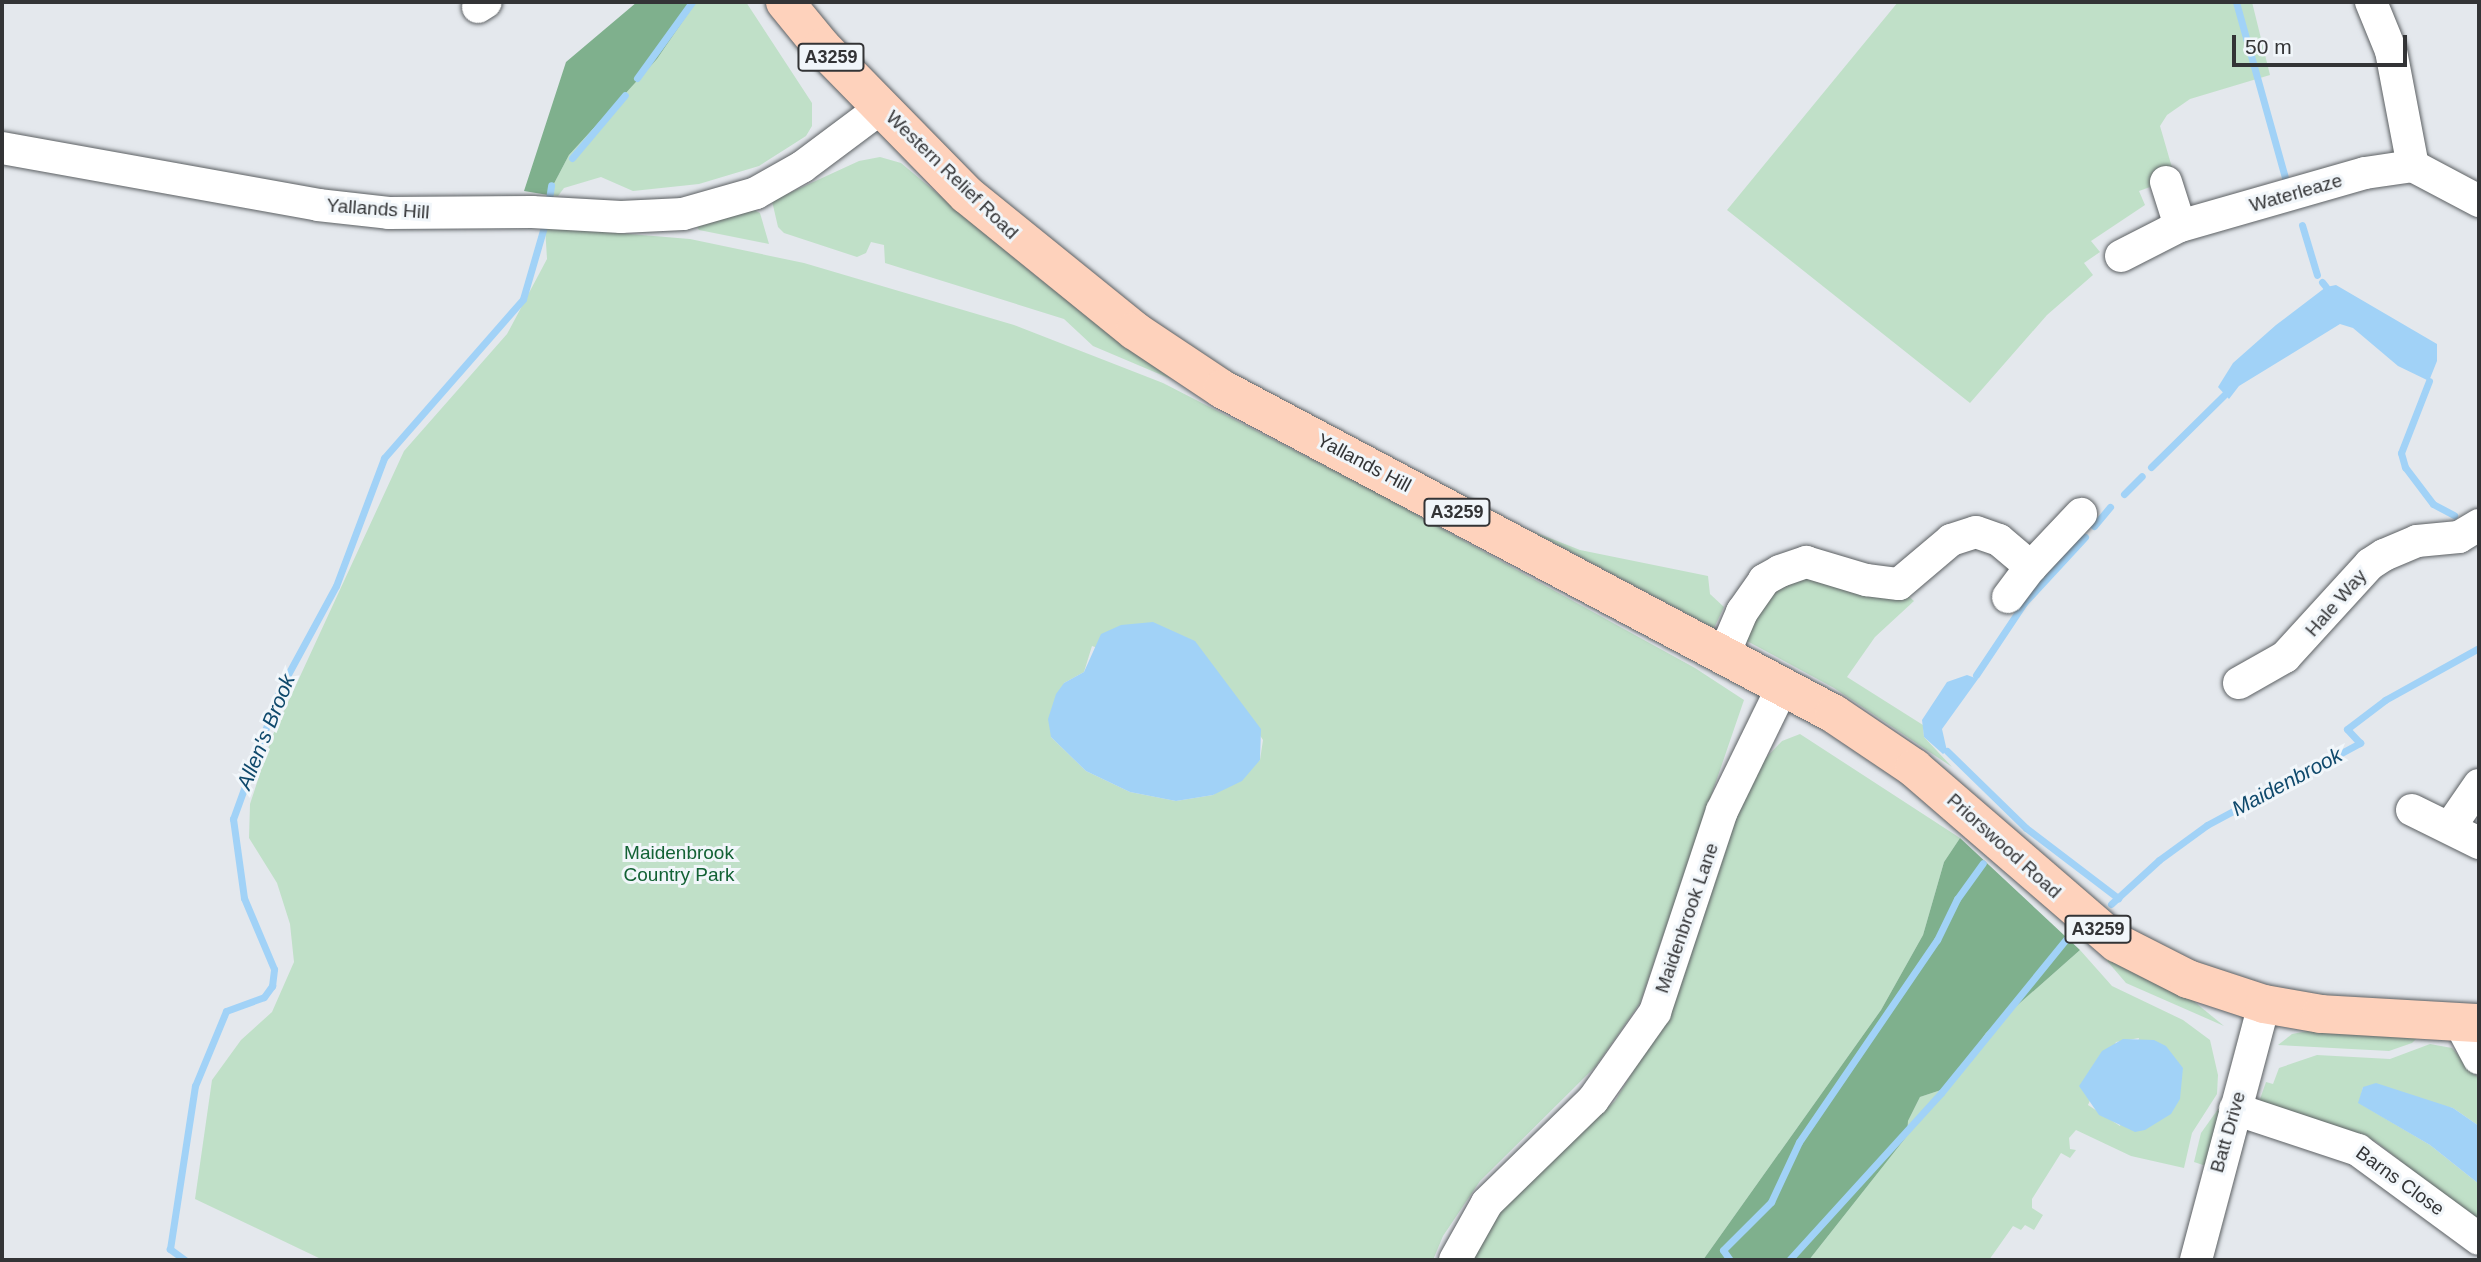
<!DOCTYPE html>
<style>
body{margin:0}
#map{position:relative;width:2481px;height:1262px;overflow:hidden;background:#e4e8ed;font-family:Arial,sans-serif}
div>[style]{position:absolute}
.green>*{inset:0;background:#c0e0c8}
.forest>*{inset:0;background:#7fb08d}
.water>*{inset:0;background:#a1d2f7}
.stream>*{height:7px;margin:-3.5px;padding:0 3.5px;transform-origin:3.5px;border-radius:3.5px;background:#a1d2f7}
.roads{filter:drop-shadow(0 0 2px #5c6063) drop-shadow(0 0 2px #5c6063)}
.minor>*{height:32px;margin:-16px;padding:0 16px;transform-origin:16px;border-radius:16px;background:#fff}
.major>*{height:38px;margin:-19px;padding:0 19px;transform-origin:19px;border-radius:19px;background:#fed2bc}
span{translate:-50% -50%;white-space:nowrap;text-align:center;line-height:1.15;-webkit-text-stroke:6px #f1f6fa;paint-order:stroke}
.shield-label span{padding:2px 5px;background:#f1f6fa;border:2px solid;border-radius:5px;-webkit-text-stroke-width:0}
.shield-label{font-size:18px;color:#333436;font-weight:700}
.street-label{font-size:19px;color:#333436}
.park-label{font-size:19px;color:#136235}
.water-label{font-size:21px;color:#0f496c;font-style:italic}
.frame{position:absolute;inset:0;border:4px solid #333436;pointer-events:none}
.scale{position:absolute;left:2232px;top:35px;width:175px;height:32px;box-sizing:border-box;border:4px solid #333436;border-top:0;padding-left:9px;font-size:21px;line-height:24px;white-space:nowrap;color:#333436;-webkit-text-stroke:5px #f1f6fa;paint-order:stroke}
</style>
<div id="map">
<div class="green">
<div style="clip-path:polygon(696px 2px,746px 2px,812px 103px,812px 126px,806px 136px,759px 166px,699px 184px,633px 191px,601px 177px,564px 188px,558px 196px,548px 195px,569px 155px,657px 59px)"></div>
<div style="clip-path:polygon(1898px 2px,2252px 2px,2270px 75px,2190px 99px,2167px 115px,2160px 126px,2175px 178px,2139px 191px,2145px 205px,2091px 241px,2100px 252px,2084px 263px,2093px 275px,2047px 315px,1970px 403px,1727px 210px)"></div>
<div style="clip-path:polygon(880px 157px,901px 163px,1036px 276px,1171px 379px,1093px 346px,1064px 319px,885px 263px,884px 245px,871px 242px,866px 253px,857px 257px,784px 233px,778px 227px,772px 201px,859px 161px)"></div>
<div style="clip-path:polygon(750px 208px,760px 213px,769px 244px,699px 230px,695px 224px)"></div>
<div style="clip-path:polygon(evenodd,545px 227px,690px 239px,804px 263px,1014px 325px,1163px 383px,1377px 493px,1695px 668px,1744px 700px,1640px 1003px,1596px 1066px,1480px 1181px,1443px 1236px,1433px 1260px,323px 1260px,195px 1199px,212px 1080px,241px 1040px,272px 1012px,294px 962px,290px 924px,277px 883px,249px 838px,250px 804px,272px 737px,404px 451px,507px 334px,547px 259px,545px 227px,1092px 646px,1234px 695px,1263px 740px,1260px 760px,1213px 795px,1176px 801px,1130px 792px,1086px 771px,1051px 737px,1064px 683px,1084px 672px,1092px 646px)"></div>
<div style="clip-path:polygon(1532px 531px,1580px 550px,1708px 576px,1710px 594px,1724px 607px,1714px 628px)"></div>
<div style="clip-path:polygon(1798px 573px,1907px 595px,1914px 601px,1875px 637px,1847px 677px,1923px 725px,1924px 737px,1952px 767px,1834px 688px,1747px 641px,1745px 635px,1761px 595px)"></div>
<div style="clip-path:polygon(1800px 734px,1960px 838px,1944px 862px,1923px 935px,1881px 1010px,1703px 1260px,1464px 1260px,1489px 1217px,1615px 1101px,1659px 1029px,1747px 789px,1763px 761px,1782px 741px)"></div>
<div style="clip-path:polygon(evenodd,2080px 950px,2112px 986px,2183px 1020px,2210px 1040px,2218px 1075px,2217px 1094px,2192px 1133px,2184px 1168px,2131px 1156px,2076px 1130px,2069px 1138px,2070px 1149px,2076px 1150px,2070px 1158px,2061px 1153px,2032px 1199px,2032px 1208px,2043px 1215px,2034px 1230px,2025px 1225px,2021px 1230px,2013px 1226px,1989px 1260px,1809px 1260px,1907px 1136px,1908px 1121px,1920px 1097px,1950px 1087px,1986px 1033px,2080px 950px,2139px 1038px,2120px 1126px,2088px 1105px,2116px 1042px,2139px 1038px)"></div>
<div style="clip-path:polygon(2102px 955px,2191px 999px,2224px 1026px,2126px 983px)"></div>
<div style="clip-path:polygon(2308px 1031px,2419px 1036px,2412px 1043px,2389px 1051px,2278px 1045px,2292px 1034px)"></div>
<div style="clip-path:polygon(2430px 1044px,2452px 1048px,2479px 1079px,2479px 1126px,2453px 1108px,2363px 1087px,2359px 1103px,2430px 1145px,2479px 1184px,2479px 1222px,2375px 1141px,2259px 1102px,2266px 1082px,2273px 1084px,2279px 1068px,2317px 1055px,2390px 1059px)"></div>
<div style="clip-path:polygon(2226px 1098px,2206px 1166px,2194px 1162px,2201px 1133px)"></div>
</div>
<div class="forest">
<div style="clip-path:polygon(637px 2px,696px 2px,657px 59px,569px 155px,548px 195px,524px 191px,566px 62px)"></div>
<div style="clip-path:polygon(1960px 838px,2080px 950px,1986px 1033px,1950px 1087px,1920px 1097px,1908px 1121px,1907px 1136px,1809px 1260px,1703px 1260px,1881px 1010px,1923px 935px,1944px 862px)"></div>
</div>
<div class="water">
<div style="clip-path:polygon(2336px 285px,2437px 344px,2437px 361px,2429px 381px,2398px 366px,2353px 328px,2340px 324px,2239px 386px,2229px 399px,2218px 387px,2233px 363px,2276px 325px,2326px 287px)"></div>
<div style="clip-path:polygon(1153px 622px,1195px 641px,1261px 729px,1260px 760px,1242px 781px,1213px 795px,1176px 801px,1130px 792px,1086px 771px,1051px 737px,1048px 719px,1056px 694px,1064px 683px,1084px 672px,1101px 634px,1121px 625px)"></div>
<div style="clip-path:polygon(1967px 675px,1978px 679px,1942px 729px,1947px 751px,1943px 754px,1924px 737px,1922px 720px,1947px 682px)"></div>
<div style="clip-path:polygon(2123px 1039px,2154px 1040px,2166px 1046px,2183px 1068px,2180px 1099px,2171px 1114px,2145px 1130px,2135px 1132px,2099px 1115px,2079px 1086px,2102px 1051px)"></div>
<div style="clip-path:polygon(2376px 1083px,2453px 1108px,2479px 1126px,2479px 1184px,2430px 1145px,2358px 1103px,2363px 1087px)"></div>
</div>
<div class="stream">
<div style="left:2236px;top:2px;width:182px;rotate:74.4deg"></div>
<div style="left:637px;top:78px;width:94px;rotate:-54.1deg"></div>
<div style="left:572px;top:158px;width:82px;rotate:-49.9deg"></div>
<div style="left:548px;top:205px;width:20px;rotate:-81deg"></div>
<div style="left:2302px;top:225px;width:52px;rotate:73.3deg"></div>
<div style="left:2322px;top:282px;width:6px;rotate:51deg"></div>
<div style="left:2429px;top:381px;width:77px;rotate:111.3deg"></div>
<div style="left:2401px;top:453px;width:15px;rotate:74deg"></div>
<div style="left:2405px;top:467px;width:46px;rotate:52.9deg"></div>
<div style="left:2433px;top:504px;width:24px;rotate:28deg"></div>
<div style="left:2151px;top:467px;width:104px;rotate:-44.6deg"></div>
<div style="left:2124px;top:494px;width:25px;rotate:-45deg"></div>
<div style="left:2094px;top:526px;width:25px;rotate:-50deg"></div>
<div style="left:1976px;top:675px;width:87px;rotate:-56.3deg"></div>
<div style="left:2024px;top:603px;width:90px;rotate:-47.3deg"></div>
<div style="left:1947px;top:751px;width:110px;rotate:44.3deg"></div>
<div style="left:2026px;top:828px;width:116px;rotate:37.3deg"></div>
<div style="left:2111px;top:904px;width:65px;rotate:-42.5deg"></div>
<div style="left:2159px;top:860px;width:59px;rotate:-36.1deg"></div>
<div style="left:2207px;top:825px;width:174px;rotate:-28.2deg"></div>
<div style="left:2360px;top:743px;width:19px;rotate:-133deg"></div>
<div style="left:2347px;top:729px;width:48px;rotate:-37.3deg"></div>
<div style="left:2385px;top:700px;width:107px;rotate:-29deg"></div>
<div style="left:185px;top:1260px;width:19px;rotate:-144deg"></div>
<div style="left:170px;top:1249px;width:165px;rotate:-81.3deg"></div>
<div style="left:195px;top:1086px;width:81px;rotate:-67.5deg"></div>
<div style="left:226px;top:1011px;width:40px;rotate:-20.2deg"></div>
<div style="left:264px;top:997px;width:14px;rotate:-54deg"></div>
<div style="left:272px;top:986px;width:17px;rotate:-83deg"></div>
<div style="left:274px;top:969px;width:77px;rotate:-112.9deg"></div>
<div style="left:244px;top:898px;width:80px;rotate:-97.9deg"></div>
<div style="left:233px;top:819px;width:138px;rotate:-70.1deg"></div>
<div style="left:280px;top:689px;width:117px;rotate:-61.5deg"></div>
<div style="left:336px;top:586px;width:137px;rotate:-69.4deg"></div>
<div style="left:384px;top:458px;width:211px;rotate:-48.8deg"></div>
<div style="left:523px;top:299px;width:82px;rotate:-73.8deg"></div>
<div style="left:1730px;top:1260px;width:12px;rotate:-125deg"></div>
<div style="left:1723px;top:1250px;width:68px;rotate:-45deg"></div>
<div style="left:1771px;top:1202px;width:66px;rotate:-65deg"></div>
<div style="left:1799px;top:1142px;width:245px;rotate:-55.7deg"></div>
<div style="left:1937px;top:940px;width:46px;rotate:-64deg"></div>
<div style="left:1957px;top:899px;width:44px;rotate:-54.2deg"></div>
<div style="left:1789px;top:1260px;width:226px;rotate:-47.7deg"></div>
<div style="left:1941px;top:1093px;width:198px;rotate:-50.9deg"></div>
</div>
<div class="roads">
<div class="minor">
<div style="left:2371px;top:2px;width:53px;rotate:67.8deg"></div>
<div style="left:2391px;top:51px;width:117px;rotate:79.2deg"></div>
<div style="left:478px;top:7px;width:9px;rotate:-32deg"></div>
<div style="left:2px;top:148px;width:321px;rotate:10.2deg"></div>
<div style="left:318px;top:205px;width:71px;rotate:6.4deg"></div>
<div style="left:389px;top:213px;width:143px;rotate:-0.4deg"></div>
<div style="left:532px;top:212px;width:89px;rotate:3.2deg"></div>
<div style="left:621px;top:217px;width:62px;rotate:-2.8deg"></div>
<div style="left:683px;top:214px;width:76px;rotate:-16deg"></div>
<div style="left:756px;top:193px;width:53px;rotate:-29.5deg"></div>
<div style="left:802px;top:167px;width:99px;rotate:-36.8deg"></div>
<div style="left:2166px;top:182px;width:46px;rotate:72.3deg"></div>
<div style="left:2121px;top:256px;width:66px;rotate:-27deg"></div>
<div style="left:2180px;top:226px;width:192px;rotate:-16deg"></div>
<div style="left:2365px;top:173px;width:49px;rotate:-8.3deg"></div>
<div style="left:2413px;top:166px;width:75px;rotate:27.9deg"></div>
<div style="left:2008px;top:597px;width:38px;rotate:-53deg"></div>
<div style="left:1724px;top:654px;width:46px;rotate:-66.8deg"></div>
<div style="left:1742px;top:612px;width:39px;rotate:-55deg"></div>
<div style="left:1764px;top:580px;width:18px;rotate:-29deg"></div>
<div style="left:1780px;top:571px;width:28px;rotate:-19deg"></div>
<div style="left:1806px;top:562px;width:63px;rotate:16.7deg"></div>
<div style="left:1866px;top:580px;width:33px;rotate:7deg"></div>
<div style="left:1899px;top:584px;width:68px;rotate:-40.2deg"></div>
<div style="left:1951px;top:540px;width:26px;rotate:-18deg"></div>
<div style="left:1976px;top:532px;width:24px;rotate:19deg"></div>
<div style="left:1999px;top:540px;width:42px;rotate:40.2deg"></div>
<div style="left:2031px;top:567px;width:73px;rotate:-46.7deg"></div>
<div style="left:2239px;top:683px;width:53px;rotate:-29.5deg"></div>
<div style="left:2285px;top:657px;width:126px;rotate:-47.6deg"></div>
<div style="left:2370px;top:564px;width:17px;rotate:-33deg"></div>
<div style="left:2384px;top:555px;width:36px;rotate:-23deg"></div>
<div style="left:2417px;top:541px;width:42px;rotate:-5.4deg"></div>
<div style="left:2459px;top:537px;width:23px;rotate:-31deg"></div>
<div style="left:2412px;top:810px;width:75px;rotate:26.2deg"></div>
<div style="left:2450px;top:827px;width:51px;rotate:-55.4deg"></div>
<div style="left:2460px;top:1023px;width:40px;rotate:62deg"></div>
<div style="left:2235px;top:1109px;width:130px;rotate:18.4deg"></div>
<div style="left:2358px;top:1150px;width:150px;rotate:36.3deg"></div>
<div style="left:1455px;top:1260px;width:65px;rotate:-60.7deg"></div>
<div style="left:1487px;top:1203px;width:148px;rotate:-44.2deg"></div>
<div style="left:1593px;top:1100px;width:108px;rotate:-54.8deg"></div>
<div style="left:1655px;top:1012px;width:212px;rotate:-71.6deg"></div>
<div style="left:1722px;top:811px;width:139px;rotate:-64deg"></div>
<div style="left:2196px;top:1260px;width:265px;rotate:-75.1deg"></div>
</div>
<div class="major">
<div style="left:785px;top:2px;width:58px;rotate:50.6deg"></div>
<div style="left:822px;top:47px;width:207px;rotate:45.6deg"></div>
<div style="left:967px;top:195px;width:216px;rotate:39deg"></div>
<div style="left:1135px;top:331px;width:105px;rotate:33.7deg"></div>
<div style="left:1222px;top:389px;width:693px;rotate:27.97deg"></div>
<div style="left:1834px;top:714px;width:97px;rotate:34deg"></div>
<div style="left:1914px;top:768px;width:268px;rotate:40.8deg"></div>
<div style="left:2117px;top:943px;width:80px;rotate:26.9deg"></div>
<div style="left:2188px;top:979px;width:80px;rotate:18.2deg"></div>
<div style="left:2264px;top:1004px;width:58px;rotate:10deg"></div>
<div style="left:2321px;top:1014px;width:158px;rotate:3.3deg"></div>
</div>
</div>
<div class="shield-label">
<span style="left:831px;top:57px">A3259</span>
<span style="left:1457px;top:512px">A3259</span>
<span style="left:2098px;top:929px">A3259</span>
</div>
<div class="street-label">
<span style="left:952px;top:175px;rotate:44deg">Western Relief Road</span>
<span style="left:2296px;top:193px;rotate:-16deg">Waterleaze</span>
<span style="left:378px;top:209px;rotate:4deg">Yallands Hill</span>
<span style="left:1364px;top:463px;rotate:28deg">Yallands Hill</span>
<span style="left:2336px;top:603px;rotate:-49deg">Hale Way</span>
<span style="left:2004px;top:846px;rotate:42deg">Priorswood Road</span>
<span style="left:1687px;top:918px;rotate:-71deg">Maidenbrook Lane</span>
<span style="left:2228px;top:1132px;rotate:-74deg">Batt Drive</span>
<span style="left:2400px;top:1181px;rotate:36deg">Barns Close</span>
</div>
<div class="park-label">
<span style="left:679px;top:864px">Maidenbrook<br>Country Park</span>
</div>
<div class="water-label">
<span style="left:266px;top:732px;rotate:-68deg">Allen's Brook</span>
<span style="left:2287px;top:782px;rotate:-28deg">Maidenbrook</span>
</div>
<div class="frame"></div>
<div class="scale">50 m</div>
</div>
